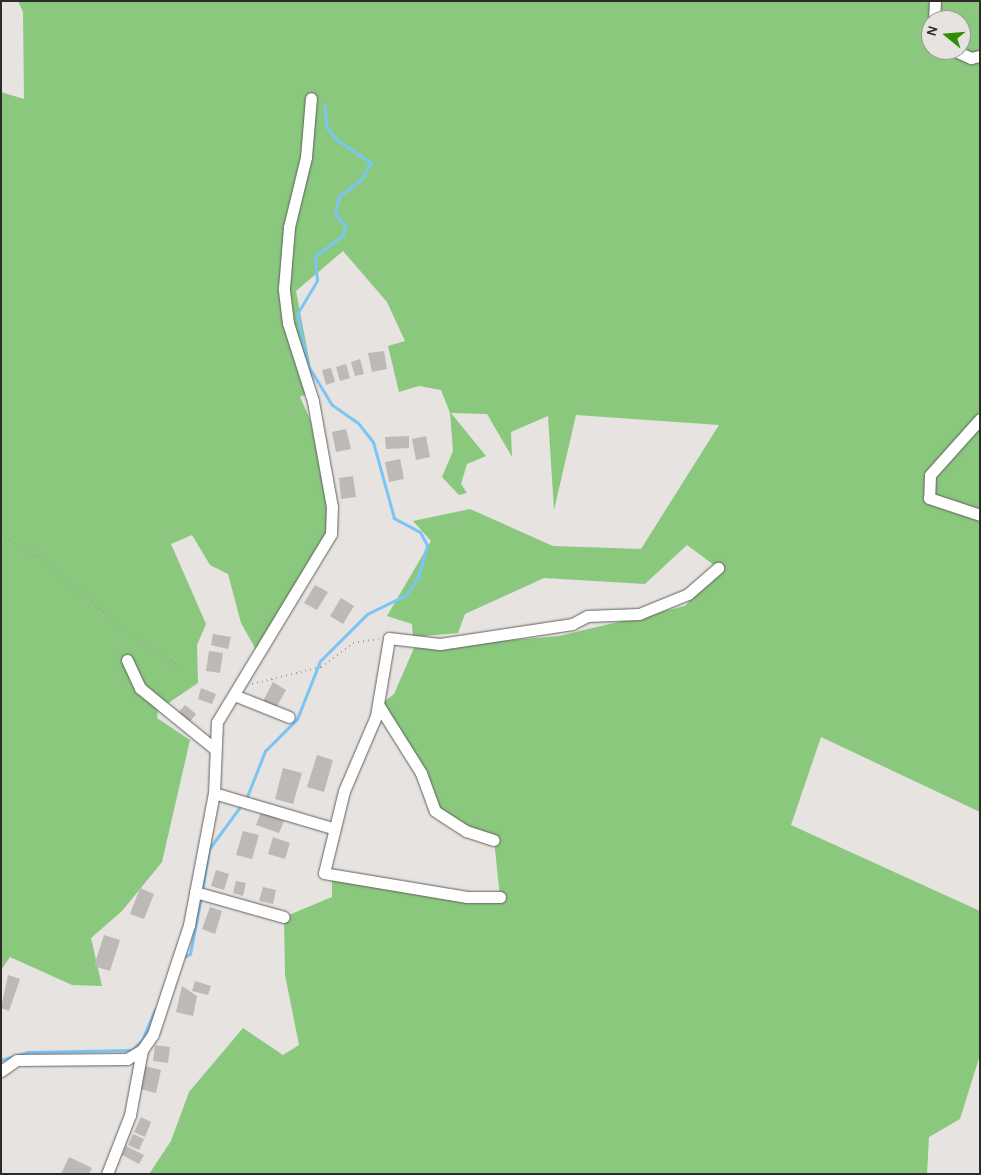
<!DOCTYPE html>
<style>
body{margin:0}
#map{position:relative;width:981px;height:1175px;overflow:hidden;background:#e6e3e0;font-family:Karla,sans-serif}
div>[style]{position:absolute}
.green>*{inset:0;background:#8ac87e}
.stream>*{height:3px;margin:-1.5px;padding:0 1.5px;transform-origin:1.5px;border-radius:1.5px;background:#7bc5f6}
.building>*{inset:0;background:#bcb9b6}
.path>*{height:2px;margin-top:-1px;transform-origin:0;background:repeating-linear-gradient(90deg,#a19f9d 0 1px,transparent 0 5px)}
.roads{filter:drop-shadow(0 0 1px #625f5d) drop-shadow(0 0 1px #625f5d)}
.minor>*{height:11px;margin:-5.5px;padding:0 5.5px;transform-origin:5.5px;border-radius:5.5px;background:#fff}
span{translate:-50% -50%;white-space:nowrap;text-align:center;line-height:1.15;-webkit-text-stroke:4px #e6e3e0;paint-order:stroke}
.frame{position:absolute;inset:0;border:2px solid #2c2b2a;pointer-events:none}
.north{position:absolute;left:921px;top:10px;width:50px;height:50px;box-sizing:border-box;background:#e6e3e0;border:1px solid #9c9997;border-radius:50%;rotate:287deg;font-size:14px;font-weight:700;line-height:20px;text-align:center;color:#2c2b2a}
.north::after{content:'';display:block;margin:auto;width:18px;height:22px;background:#318e00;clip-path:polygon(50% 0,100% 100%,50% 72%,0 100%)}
</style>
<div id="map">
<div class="green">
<div style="clip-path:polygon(evenodd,18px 1px,980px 1px,980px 812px,821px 737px,791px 825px,980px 911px,980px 1055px,960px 1119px,929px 1137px,927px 1174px,149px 1174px,171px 1141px,189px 1092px,243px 1028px,283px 1055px,299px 1045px,285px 975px,284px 917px,332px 897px,332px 874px,500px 897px,494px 840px,443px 818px,379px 706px,394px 694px,414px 648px,559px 636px,685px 606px,718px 568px,687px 545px,645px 584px,544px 578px,465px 614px,458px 633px,413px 637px,412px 624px,387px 616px,431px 541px,413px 521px,470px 509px,553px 546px,641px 549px,719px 425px,576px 415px,554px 510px,548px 416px,511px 432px,512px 457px,487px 414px,451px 413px,486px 456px,467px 464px,461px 484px,467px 493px,459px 495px,442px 477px,453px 451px,450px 413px,441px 390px,419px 386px,399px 392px,388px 346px,405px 341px,387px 302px,343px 251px,296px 291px,315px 390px,300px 397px,310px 419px,333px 520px,260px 657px,241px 623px,228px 574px,210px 565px,192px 535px,171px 544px,206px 624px,197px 645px,198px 683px,158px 710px,157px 718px,190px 740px,162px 862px,122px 911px,91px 938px,102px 986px,72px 985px,10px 957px,1px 970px,1px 92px,24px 99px,23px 12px,18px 1px,931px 20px,961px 20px,961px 50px,931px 50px,931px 20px)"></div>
</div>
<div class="stream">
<div style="left:246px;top:799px;width:52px;rotate:-68.4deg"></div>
<div style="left:265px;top:751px;width:45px;rotate:-45deg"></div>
<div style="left:297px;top:719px;width:62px;rotate:-68.4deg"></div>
<div style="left:320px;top:661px;width:66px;rotate:-45deg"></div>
<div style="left:367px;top:614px;width:43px;rotate:-26deg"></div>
<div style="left:406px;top:595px;width:22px;rotate:-56deg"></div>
<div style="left:418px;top:577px;width:33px;rotate:-74deg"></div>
<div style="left:427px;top:545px;width:15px;rotate:-118deg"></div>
<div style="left:420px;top:532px;width:30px;rotate:-152deg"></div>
<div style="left:394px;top:518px;width:79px;rotate:-105.4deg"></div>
<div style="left:373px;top:442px;width:24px;rotate:-128deg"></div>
<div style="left:358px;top:423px;width:32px;rotate:-145deg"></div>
<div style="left:332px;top:405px;width:46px;rotate:-121.6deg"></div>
<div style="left:308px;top:366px;width:53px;rotate:-101.9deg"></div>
<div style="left:297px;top:314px;width:39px;rotate:-59deg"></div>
<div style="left:317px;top:281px;width:25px;rotate:-95deg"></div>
<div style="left:315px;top:256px;width:35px;rotate:-37deg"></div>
<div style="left:343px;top:235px;width:9px;rotate:-77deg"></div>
<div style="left:345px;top:226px;width:16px;rotate:-128deg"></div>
<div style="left:335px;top:213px;width:17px;rotate:-77deg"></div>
<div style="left:339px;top:196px;width:26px;rotate:-36deg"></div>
<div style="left:360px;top:181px;width:21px;rotate:-59deg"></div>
<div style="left:371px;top:163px;width:42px;rotate:-145.6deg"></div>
<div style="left:336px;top:139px;width:14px;rotate:-129deg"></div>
<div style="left:327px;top:128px;width:23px;rotate:-97deg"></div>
<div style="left:202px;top:891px;width:43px;rotate:-80.5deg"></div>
<div style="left:209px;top:849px;width:56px;rotate:-53.7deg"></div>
<div style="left:182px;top:958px;width:9px;rotate:-27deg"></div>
<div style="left:190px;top:954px;width:58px;rotate:-79.1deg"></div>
<div style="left:1px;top:1060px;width:28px;rotate:-17deg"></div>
<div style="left:28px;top:1052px;width:104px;rotate:-1.1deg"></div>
<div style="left:132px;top:1050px;width:14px;rotate:-45deg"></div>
<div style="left:142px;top:1040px;width:33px;rotate:-67deg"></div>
</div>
<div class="building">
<div style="clip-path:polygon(384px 351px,387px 369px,372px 372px,368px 353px)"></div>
<div style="clip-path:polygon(360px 359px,364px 374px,355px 376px,351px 362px)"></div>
<div style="clip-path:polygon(346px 364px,350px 378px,340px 381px,336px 367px)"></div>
<div style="clip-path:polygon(331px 368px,335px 382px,326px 385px,322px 370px)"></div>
<div style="clip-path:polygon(346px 429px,351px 449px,336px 452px,332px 432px)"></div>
<div style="clip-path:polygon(409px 436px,409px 448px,386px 449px,385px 437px)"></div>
<div style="clip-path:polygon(426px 436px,430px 457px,416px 460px,412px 439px)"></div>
<div style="clip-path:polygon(400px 459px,404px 479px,389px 482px,385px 462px)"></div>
<div style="clip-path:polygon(353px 476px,356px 497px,341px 499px,339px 478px)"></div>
<div style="clip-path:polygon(315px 585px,328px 592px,317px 610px,304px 603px)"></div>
<div style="clip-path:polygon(341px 598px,354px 606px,343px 624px,330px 616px)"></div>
<div style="clip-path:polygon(213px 634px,231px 637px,228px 649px,211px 645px)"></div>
<div style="clip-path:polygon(209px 651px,223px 653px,220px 673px,206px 671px)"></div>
<div style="clip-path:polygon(273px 682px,286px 690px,276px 708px,263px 701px)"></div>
<div style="clip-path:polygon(201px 688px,216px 694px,212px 704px,198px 699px)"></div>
<div style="clip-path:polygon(185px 705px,196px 714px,189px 723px,178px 713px)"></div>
<div style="clip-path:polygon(317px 755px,333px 760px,324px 792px,307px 787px)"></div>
<div style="clip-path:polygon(283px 768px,302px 773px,293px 804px,275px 799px)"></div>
<div style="clip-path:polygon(261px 812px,284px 821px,279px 833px,256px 825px)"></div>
<div style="clip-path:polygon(243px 831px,259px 835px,252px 859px,236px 855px)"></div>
<div style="clip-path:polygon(273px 837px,290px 843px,285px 859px,268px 854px)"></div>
<div style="clip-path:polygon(216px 870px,229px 874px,224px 890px,211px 886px)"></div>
<div style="clip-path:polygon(236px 881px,246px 883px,243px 896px,233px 893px)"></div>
<div style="clip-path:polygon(263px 887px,276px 890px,273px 904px,259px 901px)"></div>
<div style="clip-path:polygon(140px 888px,154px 894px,144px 919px,130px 914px)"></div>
<div style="clip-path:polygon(210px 907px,222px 911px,215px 934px,202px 929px)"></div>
<div style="clip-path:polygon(104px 935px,120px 940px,110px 971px,94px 966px)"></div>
<div style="clip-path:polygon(8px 975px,20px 979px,9px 1011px,1px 1008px)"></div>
<div style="clip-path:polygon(195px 981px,211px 986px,208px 995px,192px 991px)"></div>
<div style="clip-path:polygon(182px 986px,197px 996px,193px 1016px,176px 1012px)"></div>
<div style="clip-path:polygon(155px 1045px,170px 1047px,168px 1063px,153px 1061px)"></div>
<div style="clip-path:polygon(145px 1066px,161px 1070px,156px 1093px,140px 1089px)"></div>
<div style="clip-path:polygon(141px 1117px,151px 1122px,145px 1137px,134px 1132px)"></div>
<div style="clip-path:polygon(133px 1134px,144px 1139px,139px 1150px,128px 1145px)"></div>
<div style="clip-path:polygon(126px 1146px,144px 1155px,139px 1164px,122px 1155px)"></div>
<div style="clip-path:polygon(69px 1157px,92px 1168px,89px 1174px,61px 1174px)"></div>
</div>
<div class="path">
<div style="left:1px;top:535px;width:43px;rotate:29.6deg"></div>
<div style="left:38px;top:556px;width:129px;rotate:40.6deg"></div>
<div style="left:136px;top:640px;width:50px;rotate:31.2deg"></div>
<div style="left:252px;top:684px;width:71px;rotate:-13.8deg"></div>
<div style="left:321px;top:667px;width:40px;rotate:-37deg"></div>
<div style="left:353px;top:643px;width:26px;rotate:-9deg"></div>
</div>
<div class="roads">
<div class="minor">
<div style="left:934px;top:20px;width:19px;rotate:-87deg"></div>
<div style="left:953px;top:50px;width:20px;rotate:24deg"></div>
<div style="left:971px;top:58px;width:9px;rotate:-13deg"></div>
<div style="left:980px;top:419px;width:75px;rotate:131.8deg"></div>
<div style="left:930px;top:475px;width:23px;rotate:92deg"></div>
<div style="left:929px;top:498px;width:54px;rotate:18.4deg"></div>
<div style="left:127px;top:660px;width:31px;rotate:65deg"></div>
<div style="left:140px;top:688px;width:97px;rotate:39.1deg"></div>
<div style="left:234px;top:695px;width:59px;rotate:21.8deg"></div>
<div style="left:379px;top:706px;width:79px;rotate:57.9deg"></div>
<div style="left:421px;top:773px;width:40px;rotate:69.8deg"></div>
<div style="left:435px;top:811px;width:37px;rotate:33deg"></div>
<div style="left:466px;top:831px;width:29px;rotate:18deg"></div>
<div style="left:214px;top:793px;width:123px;rotate:16.5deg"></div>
<div style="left:195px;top:892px;width:92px;rotate:15.7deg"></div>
<div style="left:500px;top:897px;width:33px;rotate:180deg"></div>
<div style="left:467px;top:897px;width:145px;rotate:-170.5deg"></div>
<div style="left:324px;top:873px;width:84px;rotate:-76.3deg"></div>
<div style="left:344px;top:791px;width:82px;rotate:-66.9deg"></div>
<div style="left:376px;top:716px;width:79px;rotate:-80.5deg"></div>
<div style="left:389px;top:638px;width:51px;rotate:6.7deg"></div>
<div style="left:440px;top:644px;width:134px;rotate:-8.6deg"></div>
<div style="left:572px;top:624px;width:17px;rotate:-28deg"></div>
<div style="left:587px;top:616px;width:52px;rotate:-2.2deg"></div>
<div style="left:639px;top:614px;width:53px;rotate:-22.2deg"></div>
<div style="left:688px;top:594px;width:40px;rotate:-41deg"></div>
<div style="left:1px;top:1071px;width:19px;rotate:-35deg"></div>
<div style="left:17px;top:1060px;width:110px;rotate:-0.5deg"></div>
<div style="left:127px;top:1059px;width:17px;rotate:-31deg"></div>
<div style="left:142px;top:1050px;width:19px;rotate:-55deg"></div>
<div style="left:153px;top:1034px;width:115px;rotate:-71.7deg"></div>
<div style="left:189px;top:925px;width:134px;rotate:-79.3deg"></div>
<div style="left:214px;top:793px;width:71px;rotate:-87.6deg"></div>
<div style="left:217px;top:722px;width:220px;rotate:-58.8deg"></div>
<div style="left:331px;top:534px;width:27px;rotate:-88deg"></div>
<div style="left:332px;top:507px;width:108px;rotate:-100.2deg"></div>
<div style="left:313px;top:401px;width:82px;rotate:-107.8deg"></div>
<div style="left:288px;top:323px;width:35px;rotate:-97deg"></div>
<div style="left:284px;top:288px;width:61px;rotate:-85.3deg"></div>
<div style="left:289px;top:227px;width:72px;rotate:-76.3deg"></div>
<div style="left:306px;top:157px;width:59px;rotate:-85.2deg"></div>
<div style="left:107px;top:1174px;width:63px;rotate:-68.7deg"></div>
<div style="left:130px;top:1115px;width:66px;rotate:-79.5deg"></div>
</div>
</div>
<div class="frame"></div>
<div class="north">N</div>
</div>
